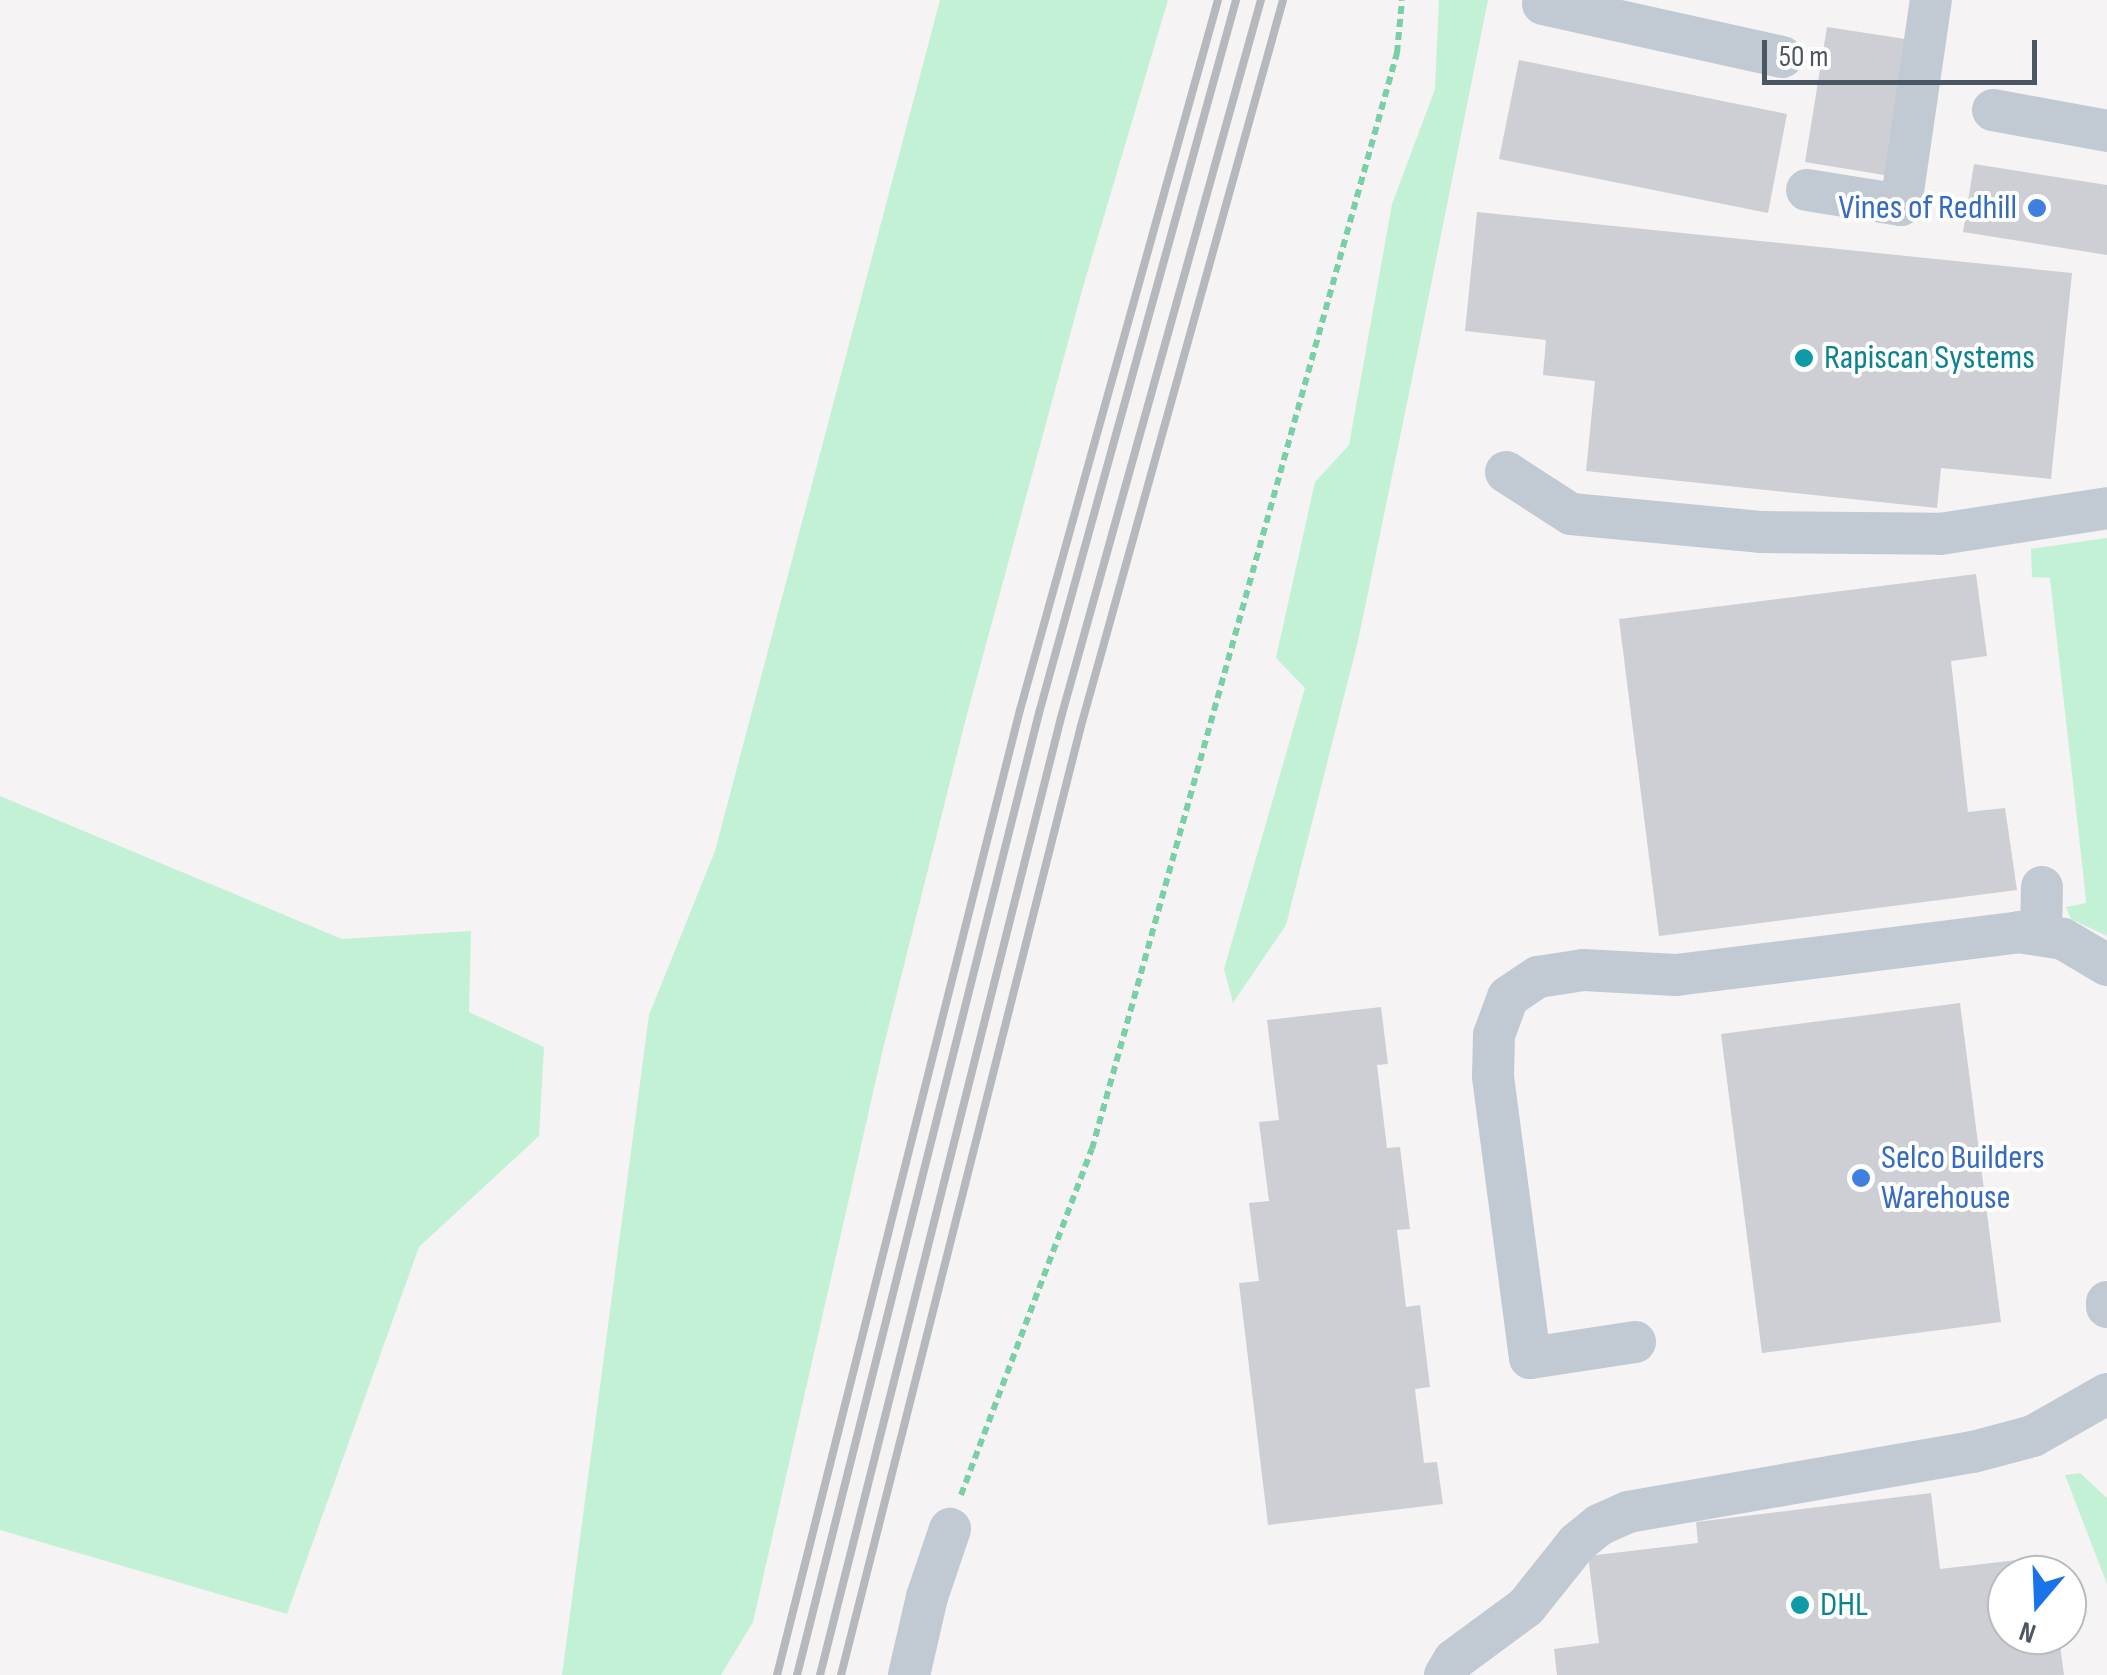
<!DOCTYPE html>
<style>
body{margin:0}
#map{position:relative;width:2107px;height:1675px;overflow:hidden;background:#f5f3f3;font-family:"Sofia Sans Condensed",sans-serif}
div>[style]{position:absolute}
.green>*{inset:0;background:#c3f1d5}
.building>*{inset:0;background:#cdcfd5}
.path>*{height:6px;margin-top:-3px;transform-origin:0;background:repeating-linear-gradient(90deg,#7ad0a6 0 8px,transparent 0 13px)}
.minor>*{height:42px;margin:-21px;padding:0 21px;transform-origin:21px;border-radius:21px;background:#c1cad2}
.rail>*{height:8px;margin:-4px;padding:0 4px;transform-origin:4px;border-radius:4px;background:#b5b8bd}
.dots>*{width:28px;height:28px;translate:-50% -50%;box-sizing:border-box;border:5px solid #fff;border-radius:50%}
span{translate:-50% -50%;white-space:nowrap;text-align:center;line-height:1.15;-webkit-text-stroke:8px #fff;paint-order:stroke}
.shop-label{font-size:35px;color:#366cbe}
.right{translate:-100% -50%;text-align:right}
.left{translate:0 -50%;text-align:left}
.culture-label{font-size:35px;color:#0d838f}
.north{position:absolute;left:1987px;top:1555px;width:100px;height:100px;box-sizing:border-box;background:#fff;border:2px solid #b7bbc0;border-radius:50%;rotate:199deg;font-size:28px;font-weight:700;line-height:40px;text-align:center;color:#4a5661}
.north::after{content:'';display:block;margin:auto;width:35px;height:45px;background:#1a73e8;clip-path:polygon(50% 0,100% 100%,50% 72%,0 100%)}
.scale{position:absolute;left:1762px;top:40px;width:275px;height:45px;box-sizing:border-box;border:5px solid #4a5661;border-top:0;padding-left:12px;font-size:30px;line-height:35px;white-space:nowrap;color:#4a5661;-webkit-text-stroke:8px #fff;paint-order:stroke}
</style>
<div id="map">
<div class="green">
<div style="clip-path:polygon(940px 0,1168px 0,1083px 287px,966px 718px,882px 1053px,753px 1622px,721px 1675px,562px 1675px,649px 1015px,715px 851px)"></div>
<div style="clip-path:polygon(1439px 0,1488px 0,1420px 340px,1358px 641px,1286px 925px,1233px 1003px,1224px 969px,1305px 688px,1276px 658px,1315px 482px,1349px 445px,1392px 204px,1435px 89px)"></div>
<div style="clip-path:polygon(2107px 538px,2107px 936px,2071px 919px,2066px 907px,2086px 903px,2084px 881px,2050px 578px,2032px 577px,2031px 549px)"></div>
<div style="clip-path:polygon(0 796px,342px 939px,471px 931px,469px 1012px,544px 1047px,539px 1136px,419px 1247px,287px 1614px,0 1530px)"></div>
<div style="clip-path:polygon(2080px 1473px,2107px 1498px,2107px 1584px,2065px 1475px)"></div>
</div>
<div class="building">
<div style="clip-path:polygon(1827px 27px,1912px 40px,1890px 176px,1805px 162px)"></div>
<div style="clip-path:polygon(1519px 60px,1787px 114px,1768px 213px,1499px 159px)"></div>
<div style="clip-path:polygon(1974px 164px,2107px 185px,2107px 255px,1963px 232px)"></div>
<div style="clip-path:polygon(1477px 212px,2072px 273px,2051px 479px,1941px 468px,1937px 508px,1586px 471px,1595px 381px,1543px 375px,1546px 340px,1465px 331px)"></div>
<div style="clip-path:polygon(1976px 574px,1987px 656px,1951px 661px,1968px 812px,2005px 808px,2017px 890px,1659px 936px,1619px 619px)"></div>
<div style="clip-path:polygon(1960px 1003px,2001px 1322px,1762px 1353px,1721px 1034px)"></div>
<div style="clip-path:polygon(1381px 1007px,1388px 1064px,1377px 1065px,1387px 1148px,1400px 1147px,1410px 1229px,1397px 1230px,1406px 1307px,1420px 1305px,1430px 1387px,1415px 1389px,1424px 1463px,1437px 1462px,1443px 1504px,1268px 1525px,1239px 1283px,1259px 1281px,1249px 1203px,1269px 1201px,1259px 1122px,1279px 1120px,1267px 1020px)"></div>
<div style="clip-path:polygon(1931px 1493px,1940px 1569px,2017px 1560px,2019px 1575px,2007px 1575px,2007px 1635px,2035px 1635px,2036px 1640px,2059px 1637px,2064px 1675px,1557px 1675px,1554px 1649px,1599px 1643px,1588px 1556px,1698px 1543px,1696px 1522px)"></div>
</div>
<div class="path">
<div style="left:961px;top:1495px;width:370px;rotate:-69.3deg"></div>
<div style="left:1092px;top:1149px;width:1138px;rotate:-74.45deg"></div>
<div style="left:1397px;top:53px;width:53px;rotate:-84.6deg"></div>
</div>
<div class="minor">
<div style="left:1543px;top:4px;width:245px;rotate:12.5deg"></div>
<div style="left:1993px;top:110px;width:116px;rotate:10.4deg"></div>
<div style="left:1807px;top:190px;width:95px;rotate:9.1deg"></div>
<div style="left:1901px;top:205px;width:207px;rotate:-81.7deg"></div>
<div style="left:1506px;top:472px;width:77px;rotate:32.9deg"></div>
<div style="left:1571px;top:514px;width:192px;rotate:5.4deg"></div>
<div style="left:1762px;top:532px;width:178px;rotate:0.6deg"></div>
<div style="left:1940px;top:534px;width:169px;rotate:-8.8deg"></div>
<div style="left:2041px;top:933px;width:46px;rotate:-88.8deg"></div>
<div style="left:2107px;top:1302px;width:5px;rotate:90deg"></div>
<div style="left:1635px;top:1342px;width:106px;rotate:171.3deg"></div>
<div style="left:1530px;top:1358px;width:284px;rotate:-97.5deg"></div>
<div style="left:1493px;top:1076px;width:41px;rotate:-88.6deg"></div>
<div style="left:1494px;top:1035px;width:40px;rotate:-69.8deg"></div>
<div style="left:1508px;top:997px;width:36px;rotate:-34deg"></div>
<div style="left:1538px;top:977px;width:46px;rotate:-8.8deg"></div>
<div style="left:1583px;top:970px;width:93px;rotate:3.1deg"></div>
<div style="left:1676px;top:975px;width:346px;rotate:-7.1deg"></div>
<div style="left:2019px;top:932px;width:45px;rotate:9deg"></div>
<div style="left:2063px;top:939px;width:51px;rotate:30.6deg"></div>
<div style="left:909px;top:1675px;width:80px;rotate:-77deg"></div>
<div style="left:927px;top:1597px;width:72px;rotate:-71.3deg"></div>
<div style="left:1445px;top:1675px;width:17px;rotate:-59deg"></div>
<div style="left:1454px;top:1660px;width:89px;rotate:-36.4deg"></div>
<div style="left:1526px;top:1607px;width:82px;rotate:-51.4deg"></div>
<div style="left:1577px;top:1543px;width:28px;rotate:-39deg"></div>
<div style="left:1599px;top:1525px;width:32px;rotate:-24deg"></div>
<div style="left:1628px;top:1512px;width:350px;rotate:-9.9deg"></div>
<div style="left:1973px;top:1452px;width:62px;rotate:-14.9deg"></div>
<div style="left:2033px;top:1436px;width:85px;rotate:-29.6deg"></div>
</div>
<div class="rail">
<div style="left:777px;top:1675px;width:995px;rotate:-75.87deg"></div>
<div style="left:1020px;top:710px;width:737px;rotate:-74.42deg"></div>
<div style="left:797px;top:1675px;width:992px;rotate:-75.88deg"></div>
<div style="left:1039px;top:713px;width:740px;rotate:-74.55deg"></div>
<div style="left:820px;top:1675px;width:991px;rotate:-75.87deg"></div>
<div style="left:1062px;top:714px;width:741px;rotate:-74.43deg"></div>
<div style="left:841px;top:1675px;width:979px;rotate:-75.81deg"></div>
<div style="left:1081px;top:726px;width:754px;rotate:-74.45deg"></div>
</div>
<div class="dots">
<div style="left:2037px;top:208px;background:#3f7fe0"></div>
<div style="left:1804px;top:358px;background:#0f9aa8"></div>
<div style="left:1861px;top:1178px;background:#3f7fe0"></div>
<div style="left:1800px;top:1605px;background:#0f9aa8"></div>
</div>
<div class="shop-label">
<span class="right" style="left:2017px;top:208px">Vines of Redhill</span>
<span class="left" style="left:1881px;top:1178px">Selco Builders<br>Warehouse</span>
</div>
<div class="culture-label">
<span class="left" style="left:1824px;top:358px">Rapiscan Systems</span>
<span class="left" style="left:1820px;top:1605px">DHL</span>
</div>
<div class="north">N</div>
<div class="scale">50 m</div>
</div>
